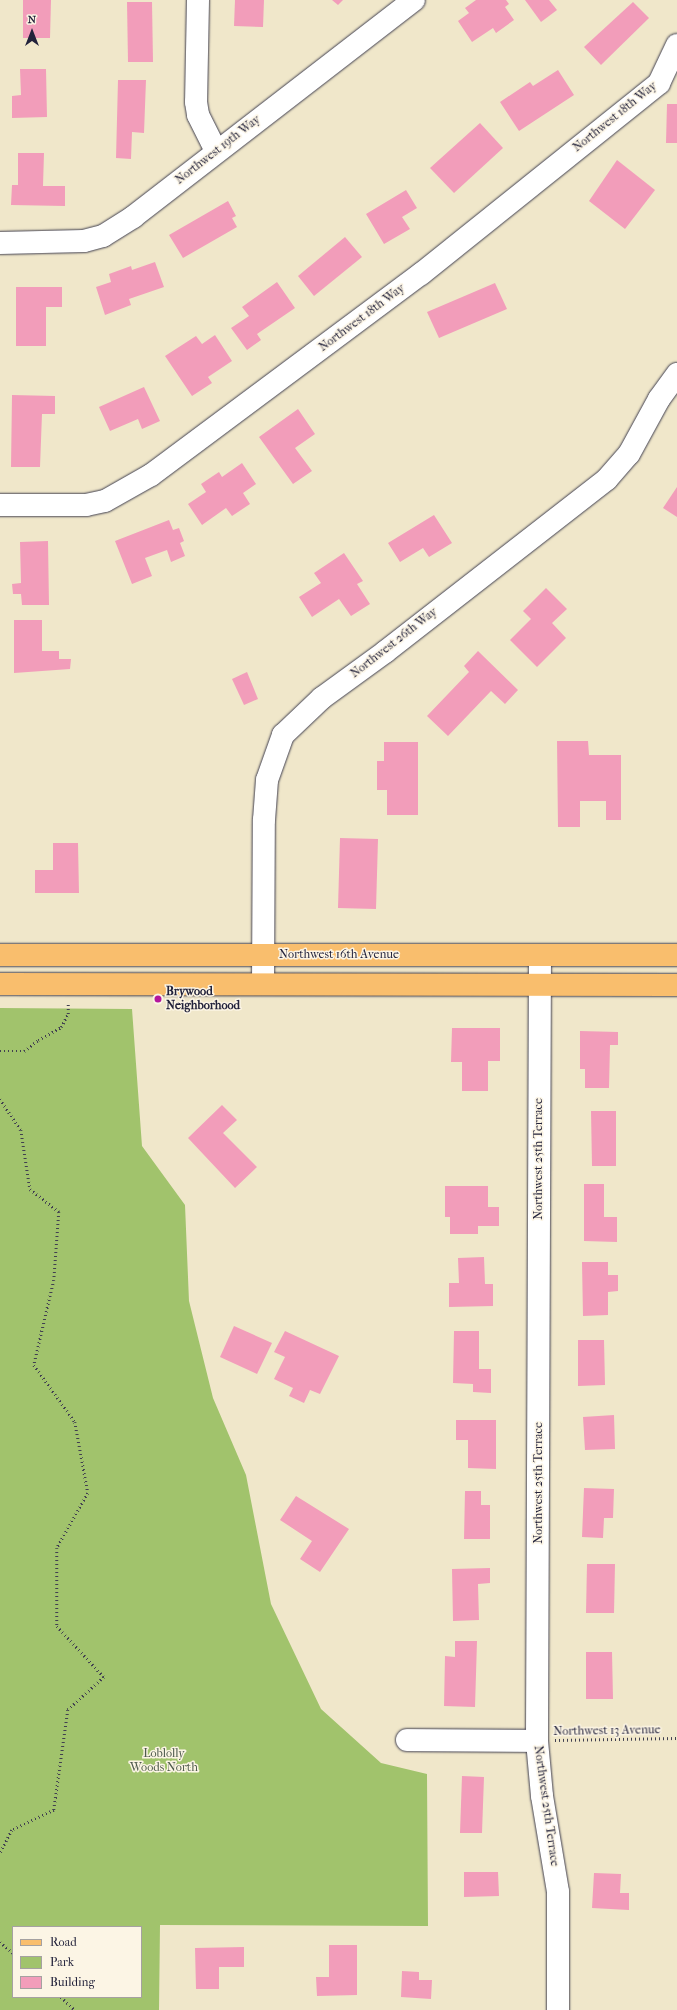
<!DOCTYPE html>
<style>
body{margin:0}
#map{position:relative;width:677px;height:2010px;overflow:hidden;background:#f0e7ca;font-family:"IM FELL French Canon",serif}
div>[style]{position:absolute}
.green>*{inset:0;background:#a1c36c}
.building>*{inset:0;background:#f29dba}
.path>*{height:2.5px;margin-top:-1.25px;transform-origin:0;background:repeating-linear-gradient(90deg,#414050 0 1px,transparent 0 4px)}
.roads{filter:drop-shadow(0 0 1px #414050) drop-shadow(0 0 1px #414050)}
.minor>*{height:22px;margin:-11px;padding:0 11px;transform-origin:11px;border-radius:11px;background:#fff}
.major>*{height:22px;margin:-11px;padding:0 11px;transform-origin:11px;border-radius:11px;background:#f9be6d}
.dots>*{width:11px;height:11px;translate:-50% -50%;box-sizing:border-box;border:2px solid #fcf5e5;border-radius:50%}
span{translate:-50% -50%;white-space:nowrap;text-align:center;line-height:1.15;-webkit-text-stroke:3px #fcf5e5;paint-order:stroke}
.street-label{font-size:12px;color:#22223b}
.poi-label{font-size:12px;color:#22223b;font-weight:700}
.left{translate:0 -50%;text-align:left}
.park-label{font-size:12px;color:#4e5a4c}
.legend{position:absolute;left:12px;top:1926px;width:130px;height:72px;box-sizing:border-box;background:#fcf5e5;border:1px solid #a5a1a1;margin:0;padding:5px 7px;list-style:none;font-size:12px;color:#22223b}
.legend li{display:flex;align-items:center;gap:8px;height:20px}
.legend b{width:20px;border:1px solid #a5a1a1}
.north{position:absolute;left:12px;top:12px;width:40px;height:40px;-webkit-text-stroke:3px #fcf5e5;paint-order:stroke;rotate:0deg;font-size:11px;font-weight:700;line-height:16px;text-align:center;color:#22223b}
.north::after{content:'';display:block;margin:auto;width:14px;height:18px;background:#22223b;clip-path:polygon(50% 0,100% 100%,50% 72%,0 100%)}
</style>
<div id="map">
<div class="green">
<div style="clip-path:polygon(evenodd,0 1008px,132px 1009px,142px 1146px,185px 1205px,189px 1301px,213px 1398px,246px 1475px,271px 1604px,321px 1709px,381px 1763px,427px 1774px,428px 1926px,160px 1925px,159px 2010px,0 2010px,0 1008px,13px 1927px,141px 1927px,141px 1997px,13px 1997px,13px 1927px)"></div>
</div>
<div class="building">
<div style="clip-path:polygon(23px 0,51px 0,50px 38px,23px 38px)"></div>
<div style="clip-path:polygon(235px 0,264px 0,263px 27px,234px 26px)"></div>
<div style="clip-path:polygon(332px 0,343px 0,338px 5px)"></div>
<div style="clip-path:polygon(476px 0,506px 0,509px 4px,505px 7px,514px 20px,496px 33px,493px 28px,472px 42px,458px 21px,469px 13px,465px 8px)"></div>
<div style="clip-path:polygon(525px 0,549px 0,557px 10px,541px 22px)"></div>
<div style="clip-path:polygon(127px 2px,152px 2px,153px 62px,128px 62px)"></div>
<div style="clip-path:polygon(633px 2px,649px 18px,601px 65px,584px 47px)"></div>
<div style="clip-path:polygon(20px 69px,46px 69px,47px 117px,12px 118px,12px 96px,21px 95px)"></div>
<div style="clip-path:polygon(558px 70px,574px 95px,519px 131px,500px 102px,530px 82px,533px 86px)"></div>
<div style="clip-path:polygon(118px 80px,146px 80px,144px 133px,132px 132px,131px 159px,116px 158px)"></div>
<div style="clip-path:polygon(667px 104px,677px 104px,677px 143px,666px 143px)"></div>
<div style="clip-path:polygon(480px 123px,503px 148px,454px 193px,430px 168px)"></div>
<div style="clip-path:polygon(18px 153px,44px 153px,43px 186px,65px 186px,65px 206px,11px 205px,12px 185px,18px 185px)"></div>
<div style="clip-path:polygon(617px 160px,655px 190px,625px 229px,589px 201px)"></div>
<div style="clip-path:polygon(406px 190px,417px 208px,402px 217px,410px 229px,384px 244px,366px 214px)"></div>
<div style="clip-path:polygon(228px 201px,236px 216px,232px 218px,237px 227px,183px 258px,169px 235px)"></div>
<div style="clip-path:polygon(345px 237px,362px 257px,314px 296px,298px 276px)"></div>
<div style="clip-path:polygon(155px 262px,164px 287px,129px 299px,131px 305px,105px 315px,96px 287px,111px 282px,109px 274px,131px 266px,132px 270px)"></div>
<div style="clip-path:polygon(277px 282px,295px 308px,257px 334px,261px 340px,247px 350px,231px 328px,249px 316px,242px 307px)"></div>
<div style="clip-path:polygon(495px 283px,507px 309px,439px 338px,427px 312px)"></div>
<div style="clip-path:polygon(16px 287px,62px 287px,62px 307px,46px 307px,46px 346px,16px 346px)"></div>
<div style="clip-path:polygon(215px 335px,232px 361px,208px 377px,212px 383px,192px 396px,165px 356px,196px 336px,202px 344px)"></div>
<div style="clip-path:polygon(144px 387px,160px 421px,142px 429px,138px 419px,110px 431px,99px 407px)"></div>
<div style="clip-path:polygon(12px 395px,55px 396px,55px 414px,42px 414px,40px 467px,11px 467px)"></div>
<div style="clip-path:polygon(298px 409px,315px 434px,295px 448px,312px 471px,293px 484px,259px 437px)"></div>
<div style="clip-path:polygon(242px 463px,256px 484px,243px 493px,250px 504px,232px 516px,226px 508px,202px 525px,188px 504px,206px 492px,201px 484px,219px 472px,222px 477px)"></div>
<div style="clip-path:polygon(677px 487px,677px 517px,663px 508px)"></div>
<div style="clip-path:polygon(434px 515px,452px 543px,429px 557px,423px 548px,400px 562px,388px 543px)"></div>
<div style="clip-path:polygon(169px 520px,173px 530px,179px 528px,184px 541px,180px 543px,185px 556px,171px 562px,167px 550px,145px 558px,152px 576px,132px 584px,115px 541px)"></div>
<div style="clip-path:polygon(48px 541px,49px 605px,22px 605px,21px 594px,13px 594px,12px 584px,21px 583px,20px 542px)"></div>
<div style="clip-path:polygon(344px 553px,363px 581px,357px 584px,370px 604px,351px 616px,339px 599px,312px 617px,299px 597px,321px 583px,314px 573px)"></div>
<div style="clip-path:polygon(546px 588px,567px 609px,552px 623px,566px 638px,537px 667px,510px 640px,531px 619px,523px 611px)"></div>
<div style="clip-path:polygon(14px 620px,42px 620px,42px 651px,59px 651px,59px 659px,71px 659px,70px 669px,14px 673px)"></div>
<div style="clip-path:polygon(478px 651px,518px 690px,505px 704px,491px 691px,448px 736px,427px 716px,469px 672px,464px 666px)"></div>
<div style="clip-path:polygon(247px 672px,258px 699px,244px 705px,232px 679px)"></div>
<div style="clip-path:polygon(557px 741px,588px 741px,589px 755px,621px 755px,621px 820px,606px 820px,606px 801px,580px 801px,580px 827px,558px 827px)"></div>
<div style="clip-path:polygon(384px 742px,418px 742px,418px 815px,387px 815px,387px 790px,377px 790px,377px 761px,384px 761px)"></div>
<div style="clip-path:polygon(340px 838px,378px 839px,376px 909px,338px 908px)"></div>
<div style="clip-path:polygon(53px 843px,78px 843px,79px 893px,35px 893px,35px 870px,53px 870px)"></div>
<div style="clip-path:polygon(452px 1028px,500px 1028px,500px 1061px,488px 1061px,488px 1091px,462px 1091px,462px 1062px,451px 1062px)"></div>
<div style="clip-path:polygon(580px 1031px,618px 1032px,618px 1045px,610px 1045px,609px 1088px,585px 1088px,585px 1069px,580px 1069px)"></div>
<div style="clip-path:polygon(222px 1105px,237px 1120px,223px 1133px,257px 1167px,235px 1188px,188px 1138px)"></div>
<div style="clip-path:polygon(591px 1111px,616px 1111px,616px 1166px,592px 1166px)"></div>
<div style="clip-path:polygon(584px 1184px,604px 1184px,604px 1217px,617px 1217px,617px 1242px,584px 1241px)"></div>
<div style="clip-path:polygon(445px 1186px,488px 1186px,488px 1207px,499px 1207px,499px 1226px,478px 1226px,478px 1234px,450px 1234px,450px 1217px,445px 1217px)"></div>
<div style="clip-path:polygon(484px 1257px,485px 1284px,493px 1284px,493px 1306px,449px 1307px,449px 1283px,459px 1283px,458px 1258px)"></div>
<div style="clip-path:polygon(582px 1262px,608px 1262px,608px 1275px,618px 1275px,618px 1291px,608px 1292px,608px 1315px,583px 1316px)"></div>
<div style="clip-path:polygon(234px 1326px,272px 1343px,257px 1374px,220px 1357px)"></div>
<div style="clip-path:polygon(285px 1331px,339px 1356px,320px 1394px,310px 1390px,304px 1403px,289px 1396px,293px 1388px,274px 1379px,285px 1357px,274px 1352px)"></div>
<div style="clip-path:polygon(454px 1331px,479px 1331px,479px 1369px,491px 1369px,491px 1393px,473px 1392px,473px 1384px,453px 1383px)"></div>
<div style="clip-path:polygon(578px 1340px,604px 1340px,605px 1385px,578px 1386px)"></div>
<div style="clip-path:polygon(614px 1415px,615px 1449px,585px 1450px,583px 1417px)"></div>
<div style="clip-path:polygon(456px 1420px,496px 1420px,496px 1469px,468px 1468px,468px 1440px,456px 1440px)"></div>
<div style="clip-path:polygon(584px 1488px,614px 1489px,613px 1518px,604px 1518px,603px 1538px,582px 1537px)"></div>
<div style="clip-path:polygon(465px 1491px,481px 1491px,481px 1505px,490px 1505px,490px 1539px,464px 1539px)"></div>
<div style="clip-path:polygon(296px 1496px,349px 1529px,320px 1572px,300px 1559px,312px 1541px,280px 1520px)"></div>
<div style="clip-path:polygon(587px 1564px,615px 1564px,614px 1613px,586px 1613px)"></div>
<div style="clip-path:polygon(490px 1568px,490px 1583px,478px 1584px,479px 1620px,453px 1621px,452px 1569px)"></div>
<div style="clip-path:polygon(455px 1641px,477px 1641px,475px 1707px,444px 1706px,445px 1656px,455px 1657px)"></div>
<div style="clip-path:polygon(586px 1652px,612px 1652px,613px 1699px,586px 1699px)"></div>
<div style="clip-path:polygon(462px 1776px,484px 1777px,482px 1833px,460px 1833px)"></div>
<div style="clip-path:polygon(464px 1872px,498px 1872px,499px 1896px,464px 1897px)"></div>
<div style="clip-path:polygon(594px 1873px,621px 1874px,620px 1893px,629px 1893px,629px 1910px,592px 1908px)"></div>
<div style="clip-path:polygon(329px 1945px,357px 1945px,357px 1995px,317px 1996px,316px 1977px,329px 1977px)"></div>
<div style="clip-path:polygon(244px 1947px,244px 1967px,219px 1967px,219px 1989px,196px 1989px,195px 1948px)"></div>
<div style="clip-path:polygon(402px 1971px,419px 1972px,419px 1980px,432px 1980px,431px 1999px,401px 1997px)"></div>
</div>
<div class="path">
<div style="left:0;top:1051px;width:24px"></div>
<div style="left:24px;top:1051px;width:18px;rotate:-38deg"></div>
<div style="left:38px;top:1040px;width:26px;rotate:-29deg"></div>
<div style="left:61px;top:1027px;width:15px;rotate:-62deg"></div>
<div style="left:68px;top:1014px;width:12px;rotate:-90deg"></div>
<div style="left:0;top:1099px;width:37px;rotate:56deg"></div>
<div style="left:21px;top:1130px;width:60px;rotate:81.3deg"></div>
<div style="left:30px;top:1189px;width:37px;rotate:38deg"></div>
<div style="left:59px;top:1212px;width:68px;rotate:94.2deg"></div>
<div style="left:54px;top:1280px;width:87px;rotate:103.2deg"></div>
<div style="left:34px;top:1365px;width:70px;rotate:54.3deg"></div>
<div style="left:75px;top:1422px;width:72px;rotate:79.6deg"></div>
<div style="left:88px;top:1493px;width:63px;rotate:119.4deg"></div>
<div style="left:57px;top:1548px;width:78px;rotate:90deg"></div>
<div style="left:57px;top:1626px;width:69px;rotate:47.3deg"></div>
<div style="left:104px;top:1677px;width:49px;rotate:137.5deg"></div>
<div style="left:68px;top:1710px;width:101px;rotate:98deg"></div>
<div style="left:54px;top:1810px;width:47px;rotate:154.5deg"></div>
<div style="left:12px;top:1830px;width:27px;rotate:117deg"></div>
<div style="left:555px;top:1740px;width:122px;rotate:-0.9deg"></div>
<div style="left:0;top:1942px;width:17px;rotate:40deg"></div>
<div style="left:61px;top:1997px;width:19px;rotate:43deg"></div>
</div>
<div class="roads">
<div class="minor">
<div style="left:198px;top:0;width:102px;rotate:91.1deg"></div>
<div style="left:196px;top:102px;width:13px;rotate:81deg"></div>
<div style="left:198px;top:115px;width:40px;rotate:63.4deg"></div>
<div style="left:0;top:243px;width:84px;rotate:-1.4deg"></div>
<div style="left:84px;top:241px;width:20px;rotate:-15deg"></div>
<div style="left:103px;top:236px;width:36px;rotate:-32deg"></div>
<div style="left:133px;top:217px;width:355px;rotate:-37.7deg"></div>
<div style="left:0;top:505px;width:86px"></div>
<div style="left:86px;top:505px;width:19px;rotate:-12deg"></div>
<div style="left:105px;top:501px;width:53px;rotate:-29.5deg"></div>
<div style="left:151px;top:475px;width:337px;rotate:-36.7deg"></div>
<div style="left:421px;top:274px;width:305px;rotate:-38.7deg"></div>
<div style="left:659px;top:83px;width:42px;rotate:-64.7deg"></div>
<div style="left:540px;top:955px;width:786px;rotate:90.22deg"></div>
<div style="left:537px;top:1741px;width:55px;rotate:84.8deg"></div>
<div style="left:542px;top:1796px;width:97px;rotate:80.5deg"></div>
<div style="left:558px;top:1892px;width:118px;rotate:90deg"></div>
<div style="left:263px;top:984px;width:164px;rotate:-89.7deg"></div>
<div style="left:264px;top:820px;width:40px;rotate:-85.7deg"></div>
<div style="left:267px;top:780px;width:48px;rotate:-70.4deg"></div>
<div style="left:283px;top:735px;width:54px;rotate:-43.5deg"></div>
<div style="left:322px;top:698px;width:78px;rotate:-36.1deg"></div>
<div style="left:385px;top:652px;width:281px;rotate:-37.9deg"></div>
<div style="left:607px;top:479px;width:33px;rotate:-49deg"></div>
<div style="left:629px;top:454px;width:63px;rotate:-61.4deg"></div>
<div style="left:659px;top:399px;width:31px;rotate:-54deg"></div>
<div style="left:407px;top:1740px;width:130px;rotate:0.4deg"></div>
</div>
<div class="major">
<div style="left:0;top:955px;width:677px"></div>
<div style="left:0;top:984px;width:677px;rotate:0.08deg"></div>
</div>
</div>
<div class="dots">
<div style="left:158px;top:999px;background:#b5179e"></div>
</div>
<div class="street-label">
<span style="left:615px;top:117px;rotate:-39deg">Northwest 18th Way</span>
<span style="left:218px;top:150px;rotate:-38deg">Northwest 19th Way</span>
<span style="left:362px;top:318px;rotate:-37deg">Northwest 18th Way</span>
<span style="left:394px;top:643px;rotate:-38deg">Northwest 26th Way</span>
<span style="left:339px;top:955px">Northwest 16th Avenue</span>
<span style="left:539px;top:1159px;rotate:-90deg">Northwest 25th Terrace</span>
<span style="left:539px;top:1483px;rotate:-90deg">Northwest 25th Terrace</span>
<span style="left:607px;top:1731px;rotate:-1deg">Northwest 13 Avenue</span>
<span style="left:546px;top:1806px;rotate:82deg">Northwest 25th Terrace</span>
</div>
<div class="poi-label">
<span class="left" style="left:166px;top:999px">Brywood<br>Neighborhood</span>
</div>
<div class="park-label">
<span style="left:164px;top:1761px">Loblolly<br>Woods North</span>
</div>
<ul class="legend">
<li><b style="height:5px;background:#f9be6d"></b>Road</li>
<li><b style="height:11px;background:#a1c36c"></b>Park</li>
<li><b style="height:11px;background:#f29dba"></b>Building</li>
</ul>
<div class="north">N</div>
</div>
